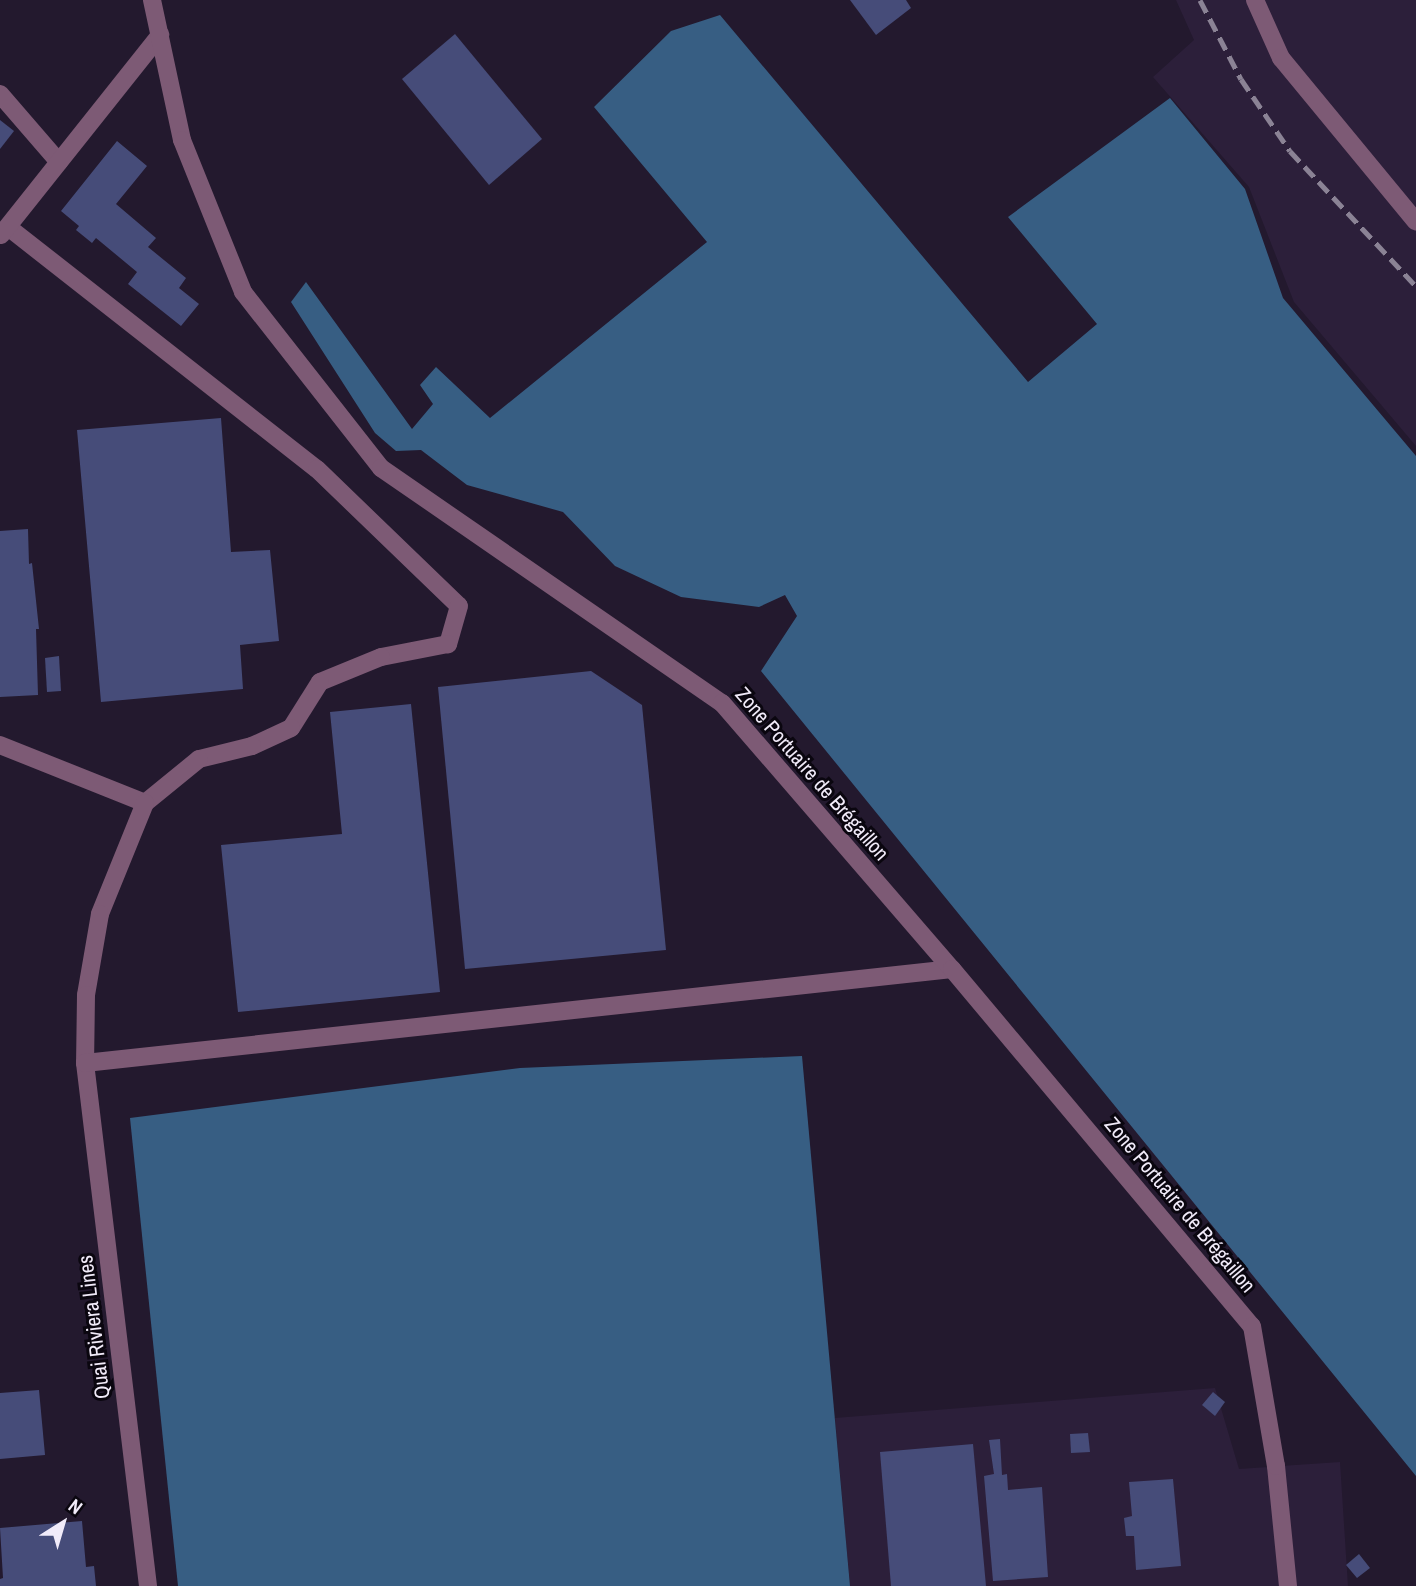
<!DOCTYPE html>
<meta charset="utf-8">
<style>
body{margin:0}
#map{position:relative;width:1416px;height:1586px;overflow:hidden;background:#23192e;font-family:"Archivo Narrow",sans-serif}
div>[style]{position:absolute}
.built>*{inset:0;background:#2c1f3a}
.water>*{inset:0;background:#375e83}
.building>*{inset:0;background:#464c79}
.service>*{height:18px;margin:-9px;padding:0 9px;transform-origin:9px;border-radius:9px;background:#7d5a75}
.minor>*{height:18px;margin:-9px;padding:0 9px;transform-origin:9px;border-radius:9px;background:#7d5a75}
.rail>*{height:5px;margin-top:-2.5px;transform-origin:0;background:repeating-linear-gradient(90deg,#8b8395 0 14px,transparent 0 21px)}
span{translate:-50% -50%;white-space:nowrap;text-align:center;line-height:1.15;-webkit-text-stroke:6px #0a060f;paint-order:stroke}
.street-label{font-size:21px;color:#f1ebf9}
.north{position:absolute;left:28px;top:1488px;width:70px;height:70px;-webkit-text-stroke:5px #0a060f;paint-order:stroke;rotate:37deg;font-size:19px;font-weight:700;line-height:28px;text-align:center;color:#f1ebf9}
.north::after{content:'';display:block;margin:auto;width:24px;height:32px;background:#f1ebf9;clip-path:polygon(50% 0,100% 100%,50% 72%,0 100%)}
</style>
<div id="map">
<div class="built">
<div style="clip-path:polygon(1176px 0,1416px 0,1416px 446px,1294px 302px,1249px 187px,1153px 77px,1194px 40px)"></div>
<div style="clip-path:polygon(1215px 1388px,1239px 1469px,1340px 1462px,1348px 1586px,850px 1586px,835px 1418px)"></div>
</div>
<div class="water">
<div style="clip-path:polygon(720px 15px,1028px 382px,1097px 324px,1008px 217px,1170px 98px,1245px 189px,1283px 298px,1416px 456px,1416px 1476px,761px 671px,797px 616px,785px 595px,759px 607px,681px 597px,615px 566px,563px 512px,467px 485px,421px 450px,396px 451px,375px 433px,291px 302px,306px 282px,412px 429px,433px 404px,420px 385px,436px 367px,490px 418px,707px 242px,594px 107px,671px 31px)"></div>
<div style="clip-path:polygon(802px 1056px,850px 1586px,178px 1586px,130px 1118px,520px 1068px)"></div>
</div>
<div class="building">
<div style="clip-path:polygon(850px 0,906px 0,911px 8px,876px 35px)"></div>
<div style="clip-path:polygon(455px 34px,542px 139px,489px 185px,402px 79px)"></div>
<div style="clip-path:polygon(0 120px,14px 131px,0 149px)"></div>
<div style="clip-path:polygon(117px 141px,147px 166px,116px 204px,156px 238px,148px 247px,186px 278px,179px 288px,199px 304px,181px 326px,128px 284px,137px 272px,96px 238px,92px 243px,76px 230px,79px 226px,61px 211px)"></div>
<div style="clip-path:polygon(221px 418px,231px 552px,270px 550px,279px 641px,240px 645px,243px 689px,101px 702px,77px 430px)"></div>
<div style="clip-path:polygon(28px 529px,29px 564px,32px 563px,39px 629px,36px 629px,38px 695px,0 697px,0 531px)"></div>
<div style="clip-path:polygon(59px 656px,61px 691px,47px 692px,45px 658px)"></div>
<div style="clip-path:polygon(591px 671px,642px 705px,666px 950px,465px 969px,438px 687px)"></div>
<div style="clip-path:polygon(411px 704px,440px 992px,238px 1012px,221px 845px,342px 834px,330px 712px)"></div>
<div style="clip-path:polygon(39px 1390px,45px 1455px,0 1459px,0 1393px)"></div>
<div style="clip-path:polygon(1213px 1392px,1225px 1402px,1215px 1416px,1202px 1405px)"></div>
<div style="clip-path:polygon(1088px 1433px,1090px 1452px,1071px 1453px,1070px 1434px)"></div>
<div style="clip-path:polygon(1000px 1439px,1002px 1475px,1007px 1474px,1008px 1490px,1042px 1487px,1048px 1577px,993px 1581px,984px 1476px,994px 1474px,989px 1440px)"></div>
<div style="clip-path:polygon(973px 1444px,986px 1586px,891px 1586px,880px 1452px)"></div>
<div style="clip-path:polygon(1173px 1479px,1181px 1566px,1136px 1570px,1134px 1536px,1126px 1536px,1124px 1518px,1132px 1516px,1129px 1482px)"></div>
<div style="clip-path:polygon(82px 1521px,86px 1567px,94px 1566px,96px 1586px,0 1586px,0 1579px,3px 1578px,0 1528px)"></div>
<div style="clip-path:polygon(1359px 1554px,1370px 1568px,1357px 1578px,1346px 1565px)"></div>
</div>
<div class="service">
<div style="left:1255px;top:0;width:64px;rotate:65.9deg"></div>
<div style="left:1281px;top:58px;width:212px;rotate:50.5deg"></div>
<div style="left:0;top:94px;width:90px;rotate:49.1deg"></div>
<div style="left:8px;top:227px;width:392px;rotate:38.1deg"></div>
<div style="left:317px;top:469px;width:197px;rotate:44deg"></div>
<div style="left:459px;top:606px;width:40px;rotate:106deg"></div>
<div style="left:448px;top:644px;width:68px;rotate:169deg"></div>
<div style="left:381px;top:657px;width:66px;rotate:157.7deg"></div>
<div style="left:320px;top:682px;width:54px;rotate:122.2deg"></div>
<div style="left:291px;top:728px;width:43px;rotate:155.2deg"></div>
<div style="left:252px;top:746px;width:55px;rotate:166.2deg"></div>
<div style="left:199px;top:759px;width:70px;rotate:140.8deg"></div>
<div style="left:1px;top:235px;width:256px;rotate:-51.5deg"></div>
<div style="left:0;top:745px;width:156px;rotate:21.8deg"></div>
<div style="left:145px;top:803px;width:120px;rotate:112.1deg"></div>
<div style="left:100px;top:914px;width:82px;rotate:99.8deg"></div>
<div style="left:86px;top:995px;width:68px;rotate:90.8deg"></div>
<div style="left:85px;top:1063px;width:527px;rotate:83.13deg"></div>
<div style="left:85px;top:1063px;width:872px;rotate:-6.19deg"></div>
<div style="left:1276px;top:1466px;width:121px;rotate:84.3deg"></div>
</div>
<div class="minor">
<div style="left:152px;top:0;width:143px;rotate:77.9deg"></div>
<div style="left:182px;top:140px;width:164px;rotate:68.1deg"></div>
<div style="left:243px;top:292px;width:224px;rotate:51.9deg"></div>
<div style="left:381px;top:468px;width:414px;rotate:34.6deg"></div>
<div style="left:722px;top:703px;width:352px;rotate:49.2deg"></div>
<div style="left:952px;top:969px;width:466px;rotate:50deg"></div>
<div style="left:1252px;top:1326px;width:142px;rotate:80.3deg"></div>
</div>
<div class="rail">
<div style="left:1200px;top:0;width:89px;rotate:62.6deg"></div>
<div style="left:1241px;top:79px;width:87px;rotate:55.8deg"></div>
<div style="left:1290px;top:151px;width:185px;rotate:47deg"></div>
</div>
<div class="street-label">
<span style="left:812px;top:774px;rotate:49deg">Zone Portuaire de Brégaillon</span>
<span style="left:1180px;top:1205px;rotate:50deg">Zone Portuaire de Brégaillon</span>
<span style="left:94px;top:1327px;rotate:-97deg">Quai Riviera Lines</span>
</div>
<div class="north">N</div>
</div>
